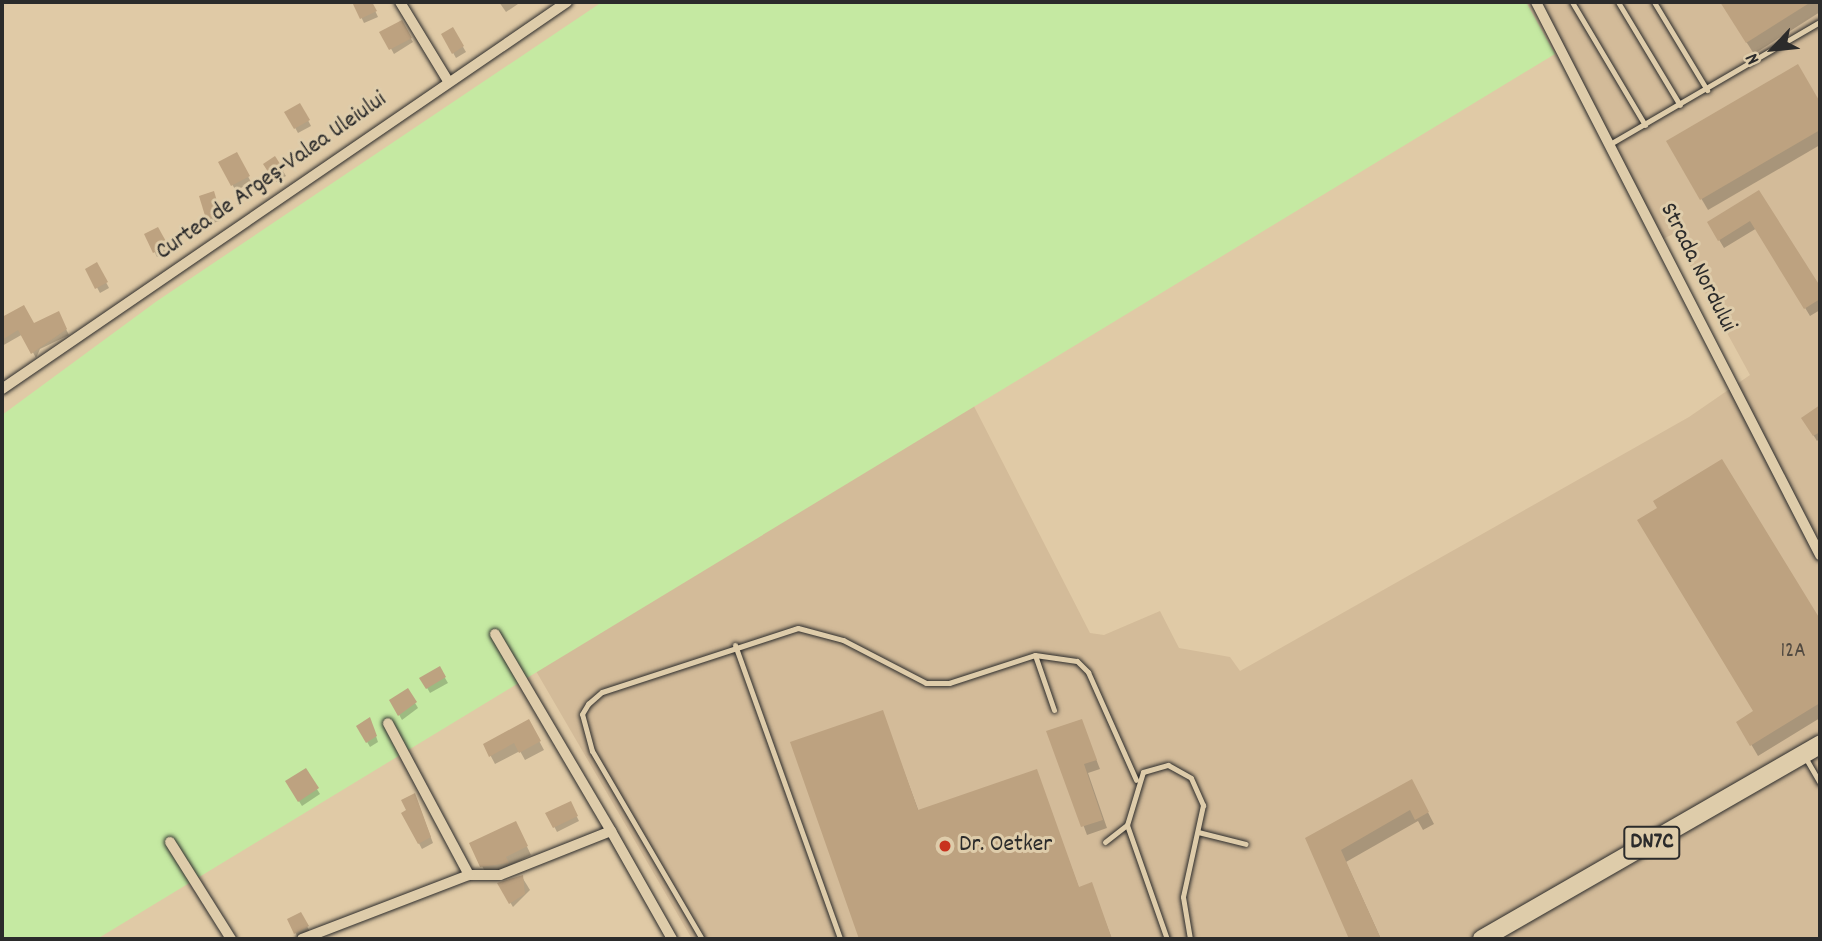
<!DOCTYPE html>
<meta charset="utf-8">
<style>
body{margin:0}
#map{position:relative;width:1822px;height:941px;overflow:hidden;background:#e0caa6;font-family:Dekko,sans-serif}
div>[style]{position:absolute}
.built>*{inset:0;background:#d3bb99}
.green>*{inset:0;background:#c5e9a2}
.shadow>*{inset:0;background:#0003}
.building>*{inset:0;background:#bda280}
.roads{filter:drop-shadow(0 0 2px #2b2b2b) drop-shadow(0 0 2px #2b2b2b)}
.service>*{height:5px;margin:-2.5px;padding:0 2.5px;transform-origin:2.5px;border-radius:2.5px;background:#deccaa}
.minor>*{height:10px;margin:-5px;padding:0 5px;transform-origin:5px;border-radius:5px;background:#deccaa}
.primary>*{height:18px;margin:-9px;padding:0 9px;transform-origin:9px;border-radius:9px;background:#deccaa}
.dots>*{width:19px;height:19px;translate:-50% -50%;box-sizing:border-box;border:4px solid #deccaa;border-radius:50%}
span{translate:-50% -50%;white-space:nowrap;text-align:center;line-height:1.15;-webkit-text-stroke:6px #deccaa;paint-order:stroke}
.number-label{font-size:21px;color:#504940}
.number-label span{-webkit-text-stroke-width:0}
.shield-label span{padding:2px 5px;background:#deccaa;border:2px solid;border-radius:5px;-webkit-text-stroke-width:0}
.shield-label{font-size:23px;color:#2b2b2b;font-weight:700}
.street-label{font-size:24px;color:#2b2b2b}
.poi-label{font-size:24px;color:#2b2b2b}
.left{translate:0 -50%;text-align:left}
.frame{position:absolute;inset:0;border:4px solid #2b2b2b;pointer-events:none}
.north{position:absolute;left:1738px;top:14px;width:70px;height:70px;-webkit-text-stroke:5px #deccaa;paint-order:stroke;rotate:244deg;font-size:19px;font-weight:700;line-height:28px;text-align:center;color:#2b2b2b}
.north::after{content:'';display:block;margin:auto;width:24px;height:32px;background:#2b2b2b;clip-path:polygon(50% 0,100% 100%,50% 72%,0 100%)}
</style>
<div id="map">
<div class="built">
<div style="clip-path:polygon(1532px 2px,1820px 2px,1820px 939px,692px 939px,508px 623px,937px 334px,1090px 633px,1104px 635px,1160px 611px,1179px 648px,1230px 657px,1240px 671px,1689px 417px,1750px 375px,1673px 234px,1657px 242px)"></div>
</div>
<div class="green">
<div style="clip-path:polygon(602px 2px,1526px 2px,1555px 54px,97px 939px,2px 939px,2px 415px,157px 301px)"></div>
</div>
<div class="shadow">
<div style="clip-path:polygon(354px 2px,371px 2px,378px 17px,364px 23px)"></div>
<div style="clip-path:polygon(499px 2px,521px 2px,506px 12px)"></div>
<div style="clip-path:polygon(1721px 2px,1820px 2px,1820px 12px,1754px 54px)"></div>
<div style="clip-path:polygon(401px 22px,413px 42px,394px 54px,382px 32px)"></div>
<div style="clip-path:polygon(453px 30px,466px 52px,456px 58px,443px 35px)"></div>
<div style="clip-path:polygon(1797px 67px,1820px 106px,1820px 145px,1708px 210px,1668px 142px)"></div>
<div style="clip-path:polygon(300px 105px,311px 126px,298px 133px,287px 113px)"></div>
<div style="clip-path:polygon(236px 154px,251px 182px,236px 191px,220px 163px)"></div>
<div style="clip-path:polygon(275px 158px,286px 176px,276px 182px,265px 164px)"></div>
<div style="clip-path:polygon(1759px 192px,1820px 290px,1820px 310px,1810px 316px,1757px 228px,1724px 248px,1709px 223px)"></div>
<div style="clip-path:polygon(213px 193px,223px 220px,210px 224px,201px 197px)"></div>
<div style="clip-path:polygon(158px 229px,169px 251px,157px 257px,146px 235px)"></div>
<div style="clip-path:polygon(97px 265px,109px 288px,100px 293px,87px 269px)"></div>
<div style="clip-path:polygon(23px 308px,33px 325px,58px 313px,69px 335px,40px 349px,36px 358px,23px 334px,2px 346px,2px 319px)"></div>
<div style="clip-path:polygon(1820px 407px,1820px 438px,1817px 441px,1803px 418px)"></div>
<div style="clip-path:polygon(1722px 461px,1820px 622px,1820px 718px,1758px 756px,1738px 722px,1756px 712px,1660px 508px)"></div>
<div style="clip-path:polygon(439px 668px,448px 683px,430px 693px,422px 679px)"></div>
<div style="clip-path:polygon(408px 691px,418px 708px,402px 720px,391px 700px)"></div>
<div style="clip-path:polygon(882px 712px,919px 812px,1036px 771px,1079px 888px,1091px 884px,1112px 939px,861px 939px,792px 743px)"></div>
<div style="clip-path:polygon(370px 719px,378px 742px,370px 747px,358px 726px)"></div>
<div style="clip-path:polygon(1081px 721px,1100px 769px,1088px 773px,1107px 828px,1087px 835px,1049px 732px)"></div>
<div style="clip-path:polygon(529px 722px,544px 750px,525px 760px,520px 751px,495px 764px,485px 745px)"></div>
<div style="clip-path:polygon(305px 770px,320px 794px,302px 806px,287px 782px)"></div>
<div style="clip-path:polygon(1418px 793px,1434px 824px,1423px 830px,1418px 821px,1346px 862px,1381px 939px,1351px 939px,1307px 839px)"></div>
<div style="clip-path:polygon(417px 800px,433px 843px,422px 849px,403px 814px)"></div>
<div style="clip-path:polygon(570px 803px,579px 821px,557px 832px,548px 814px)"></div>
<div style="clip-path:polygon(520px 832px,531px 855px,509px 866px,512px 871px,487px 875px,482px 866px)"></div>
<div style="clip-path:polygon(522px 877px,530px 890px,513px 907px,499px 884px)"></div>
<div style="clip-path:polygon(301px 914px,310px 932px,298px 938px,289px 920px)"></div>
</div>
<div class="building">
<div style="clip-path:polygon(352px 2px,372px 2px,377px 11px,360px 19px)"></div>
<div style="clip-path:polygon(1720px 2px,1811px 2px,1746px 43px)"></div>
<div style="clip-path:polygon(402px 20px,412px 38px,389px 50px,379px 32px)"></div>
<div style="clip-path:polygon(453px 27px,464px 46px,452px 54px,441px 34px)"></div>
<div style="clip-path:polygon(1798px 64px,1820px 102px,1820px 130px,1700px 200px,1666px 141px)"></div>
<div style="clip-path:polygon(300px 103px,310px 120px,294px 129px,284px 112px)"></div>
<div style="clip-path:polygon(237px 152px,250px 176px,231px 186px,218px 162px)"></div>
<div style="clip-path:polygon(275px 156px,284px 170px,272px 178px,263px 164px)"></div>
<div style="clip-path:polygon(1759px 190px,1820px 286px,1820px 299px,1804px 309px,1750px 221px,1718px 241px,1707px 222px)"></div>
<div style="clip-path:polygon(214px 191px,221px 215px,206px 219px,199px 196px)"></div>
<div style="clip-path:polygon(158px 227px,168px 245px,153px 253px,144px 234px)"></div>
<div style="clip-path:polygon(97px 262px,108px 282px,95px 289px,85px 269px)"></div>
<div style="clip-path:polygon(24px 305px,34px 323px,59px 311px,67px 329px,31px 354px,18px 330px,2px 340px,2px 317px)"></div>
<div style="clip-path:polygon(1820px 405px,1820px 432px,1813px 436px,1801px 418px)"></div>
<div style="clip-path:polygon(1722px 459px,1820px 619px,1820px 703px,1750px 746px,1736px 722px,1753px 711px,1637px 520px,1657px 508px,1653px 501px)"></div>
<div style="clip-path:polygon(440px 666px,446px 677px,426px 689px,419px 678px)"></div>
<div style="clip-path:polygon(408px 688px,417px 702px,398px 716px,389px 700px)"></div>
<div style="clip-path:polygon(883px 710px,918px 810px,1037px 769px,1079px 887px,1092px 882px,1112px 939px,859px 939px,790px 742px)"></div>
<div style="clip-path:polygon(370px 717px,377px 736px,366px 743px,356px 726px)"></div>
<div style="clip-path:polygon(529px 719px,541px 741px,519px 753px,514px 743px,489px 757px,483px 744px)"></div>
<div style="clip-path:polygon(1082px 719px,1097px 760px,1084px 764px,1103px 820px,1081px 827px,1046px 731px)"></div>
<div style="clip-path:polygon(306px 768px,319px 788px,298px 802px,285px 781px)"></div>
<div style="clip-path:polygon(1412px 779px,1429px 812px,1415px 820px,1410px 810px,1341px 850px,1381px 939px,1349px 939px,1305px 838px)"></div>
<div style="clip-path:polygon(415px 793px,431px 837px,418px 844px,401px 813px,406px 810px,401px 800px)"></div>
<div style="clip-path:polygon(571px 801px,578px 816px,553px 828px,545px 813px)"></div>
<div style="clip-path:polygon(516px 821px,528px 846px,506px 857px,509px 863px,480px 867px,469px 843px)"></div>
<div style="clip-path:polygon(523px 875px,525px 894px,509px 904px,497px 883px)"></div>
<div style="clip-path:polygon(301px 912px,309px 926px,294px 934px,287px 919px)"></div>
</div>
<div class="roads">
<div class="service">
<div style="left:1572px;top:2px;width:143px;rotate:59.3deg"></div>
<div style="left:1618px;top:2px;width:120px;rotate:59deg"></div>
<div style="left:1654px;top:2px;width:103px;rotate:58.9deg"></div>
<div style="left:1610px;top:144px;width:243px;rotate:-30.2deg"></div>
<div style="left:735px;top:645px;width:312px;rotate:70.3deg"></div>
<div style="left:1054px;top:710px;width:58px;rotate:-109.1deg"></div>
<div style="left:1035px;top:655px;width:42px;rotate:8.1deg"></div>
<div style="left:1077px;top:661px;width:16px;rotate:45deg"></div>
<div style="left:1088px;top:672px;width:118px;rotate:66deg"></div>
<div style="left:1805px;top:757px;width:30px;rotate:60deg"></div>
<div style="left:1127px;top:825px;width:121px;rotate:70.7deg"></div>
<div style="left:1198px;top:832px;width:49px;rotate:14deg"></div>
<div style="left:1105px;top:842px;width:28px;rotate:-38deg"></div>
<div style="left:1127px;top:825px;width:55px;rotate:-73.2deg"></div>
<div style="left:1143px;top:772px;width:26px;rotate:-16deg"></div>
<div style="left:1168px;top:765px;width:26px;rotate:29deg"></div>
<div style="left:1191px;top:778px;width:30px;rotate:66deg"></div>
<div style="left:1203px;top:805px;width:94px;rotate:102.3deg"></div>
<div style="left:1183px;top:897px;width:43px;rotate:80.5deg"></div>
<div style="left:702px;top:939px;width:218px;rotate:-120.3deg"></div>
<div style="left:592px;top:751px;width:38px;rotate:-105deg"></div>
<div style="left:582px;top:714px;width:12px;rotate:-59deg"></div>
<div style="left:588px;top:704px;width:18px;rotate:-41deg"></div>
<div style="left:602px;top:692px;width:206px;rotate:-18.1deg"></div>
<div style="left:798px;top:628px;width:47px;rotate:14.9deg"></div>
<div style="left:843px;top:640px;width:93px;rotate:27.4deg"></div>
<div style="left:926px;top:683px;width:23px"></div>
<div style="left:949px;top:683px;width:90px;rotate:-18deg"></div>
</div>
<div class="minor">
<div style="left:400px;top:2px;width:92px;rotate:58.7deg"></div>
<div style="left:1536px;top:2px;width:622px;rotate:62.82deg"></div>
<div style="left:2px;top:389px;width:685px;rotate:-34.41deg"></div>
<div style="left:495px;top:634px;width:229px;rotate:59.5deg"></div>
<div style="left:170px;top:842px;width:115px;rotate:57.8deg"></div>
<div style="left:469px;top:875px;width:31px"></div>
<div style="left:500px;top:875px;width:119px;rotate:-21.6deg"></div>
<div style="left:611px;top:831px;width:124px;rotate:60.5deg"></div>
<div style="left:302px;top:939px;width:179px;rotate:-21deg"></div>
<div style="left:469px;top:875px;width:172px;rotate:-118.1deg"></div>
</div>
<div class="primary">
<div style="left:1482px;top:939px;width:390px;rotate:-29.9deg"></div>
</div>
</div>
<div class="dots">
<div style="left:945px;top:846px;background:#c8321e"></div>
</div>
<div class="number-label">
<span style="left:1793px;top:652px">12A</span>
</div>
<div class="shield-label">
<span style="left:1652px;top:843px">DN7C</span>
</div>
<div class="street-label">
<span style="left:272px;top:177px;rotate:-35deg">Curtea de Argeș-Valea Uleiului</span>
<span style="left:1697px;top:268px;rotate:63deg">Strada Nordului</span>
</div>
<div class="poi-label">
<span class="left" style="left:959px;top:846px">Dr. Oetker</span>
</div>
<div class="frame"></div>
<div class="north">N</div>
</div>
